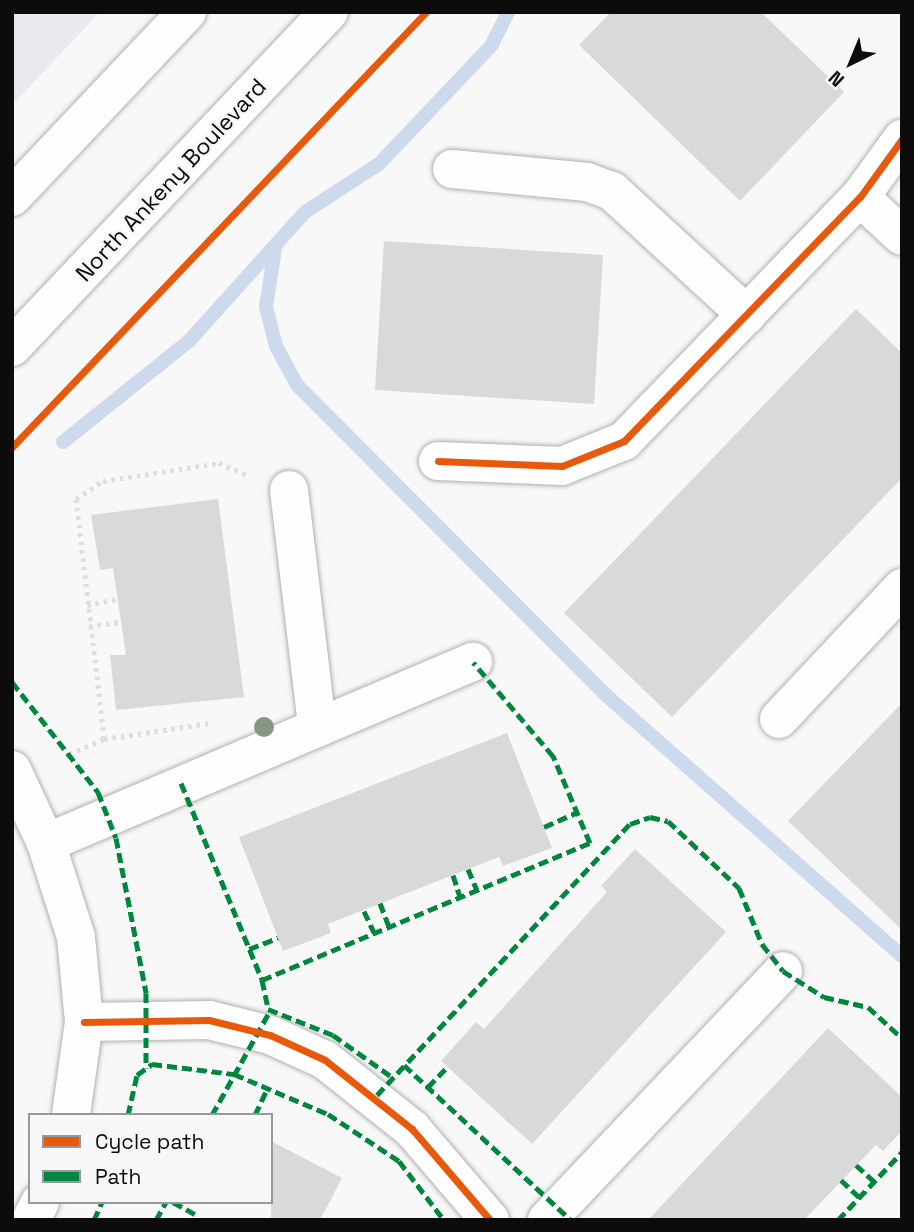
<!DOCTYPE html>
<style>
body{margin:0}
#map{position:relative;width:914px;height:1232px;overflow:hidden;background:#f8f8f8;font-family:"Space Grotesk",sans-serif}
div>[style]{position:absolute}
.built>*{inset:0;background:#e9eaef}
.stream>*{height:14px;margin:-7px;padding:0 7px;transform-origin:7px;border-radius:7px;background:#cdd9ed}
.building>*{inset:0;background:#dad9da}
.path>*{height:4.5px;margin-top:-2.25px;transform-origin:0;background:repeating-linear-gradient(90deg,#dedede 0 3.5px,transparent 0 8.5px)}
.roads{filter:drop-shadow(0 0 2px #b0b0b0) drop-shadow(0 0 2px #b0b0b0)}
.minor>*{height:38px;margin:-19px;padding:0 19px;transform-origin:19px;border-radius:19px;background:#fefefe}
.major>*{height:38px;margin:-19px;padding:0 19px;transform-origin:19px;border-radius:19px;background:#fefefe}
.quiet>*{height:5px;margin-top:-2.5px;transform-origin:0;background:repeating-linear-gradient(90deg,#00873e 0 10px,transparent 0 15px)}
.cycleway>*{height:7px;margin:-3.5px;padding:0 3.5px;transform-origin:3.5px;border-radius:3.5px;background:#e8590c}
.trees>*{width:20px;height:20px;margin:-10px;border-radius:50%;background:#849884}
span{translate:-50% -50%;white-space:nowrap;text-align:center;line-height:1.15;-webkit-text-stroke:5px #f7f7f9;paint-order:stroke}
.street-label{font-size:23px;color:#0c0c0d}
.frame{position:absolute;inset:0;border:14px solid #0c0c0d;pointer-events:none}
.legend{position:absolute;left:28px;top:1113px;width:245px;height:91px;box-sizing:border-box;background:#f7f7f9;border:2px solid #99999b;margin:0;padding:9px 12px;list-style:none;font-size:21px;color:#0c0c0d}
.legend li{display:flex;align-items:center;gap:14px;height:35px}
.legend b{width:35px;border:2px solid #99999b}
.north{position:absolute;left:816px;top:28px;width:70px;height:70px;-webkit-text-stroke:5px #f7f7f9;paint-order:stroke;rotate:223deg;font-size:19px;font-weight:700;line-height:28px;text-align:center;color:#0c0c0d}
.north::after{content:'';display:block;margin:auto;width:24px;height:32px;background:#0c0c0d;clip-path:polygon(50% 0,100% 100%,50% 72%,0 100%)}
</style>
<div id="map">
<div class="built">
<div style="clip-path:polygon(12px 12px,100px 12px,12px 105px)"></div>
</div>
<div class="stream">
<div style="left:275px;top:248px;width:60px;rotate:98.7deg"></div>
<div style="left:266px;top:307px;width:40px;rotate:75.6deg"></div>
<div style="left:276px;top:346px;width:44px;rotate:61.7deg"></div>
<div style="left:297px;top:385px;width:439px;rotate:45.1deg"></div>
<div style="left:607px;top:696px;width:393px;rotate:41.4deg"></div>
<div style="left:63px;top:442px;width:161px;rotate:-38.7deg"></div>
<div style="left:189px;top:341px;width:173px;rotate:-48deg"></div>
<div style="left:305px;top:212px;width:88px;rotate:-33deg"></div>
<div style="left:379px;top:164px;width:163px;rotate:-46.5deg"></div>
<div style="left:491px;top:46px;width:38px;rotate:-63deg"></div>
</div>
<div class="building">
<div style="clip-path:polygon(611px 12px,761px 12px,844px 92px,740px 201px,579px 45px)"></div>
<div style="clip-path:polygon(384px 241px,603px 255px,594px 404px,375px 390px)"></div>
<div style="clip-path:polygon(856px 309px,902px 353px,902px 478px,672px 717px,564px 613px)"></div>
<div style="clip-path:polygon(218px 499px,244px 697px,116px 710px,110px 655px,126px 655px,113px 568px,100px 570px,91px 515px)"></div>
<div style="clip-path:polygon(902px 703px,902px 930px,788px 821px)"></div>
<div style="clip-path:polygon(507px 733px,552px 848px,503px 866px,499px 857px,328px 924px,331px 933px,283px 951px,239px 837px)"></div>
<div style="clip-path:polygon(635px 849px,726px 932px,532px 1144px,441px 1061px,476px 1022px,484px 1029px,607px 892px,601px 886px)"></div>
<div style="clip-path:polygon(828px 1028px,902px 1097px,902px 1131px,883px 1151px,876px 1145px,804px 1220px,648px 1220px)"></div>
<div style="clip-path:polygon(271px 1141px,342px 1178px,320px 1220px,271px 1220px)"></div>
</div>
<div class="path">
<div style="left:87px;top:605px;width:32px;rotate:-11deg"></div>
<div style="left:89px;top:626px;width:32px;rotate:-7deg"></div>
<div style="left:104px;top:739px;width:242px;rotate:-96.7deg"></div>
<div style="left:76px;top:499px;width:32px;rotate:-34deg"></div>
<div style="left:103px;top:481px;width:117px;rotate:-8.8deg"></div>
<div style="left:219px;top:463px;width:33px;rotate:23deg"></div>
<div style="left:69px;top:754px;width:38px;rotate:-23deg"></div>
<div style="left:104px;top:739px;width:107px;rotate:-8.6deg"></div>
</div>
<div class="roads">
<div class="minor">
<div style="left:452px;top:169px;width:136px;rotate:5.5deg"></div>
<div style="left:587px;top:182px;width:27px;rotate:20deg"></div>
<div style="left:612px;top:191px;width:183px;rotate:42.6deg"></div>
<div style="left:860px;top:197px;width:57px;rotate:42.9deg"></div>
<div style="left:438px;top:461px;width:124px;rotate:2.3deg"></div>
<div style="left:562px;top:466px;width:67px;rotate:-22deg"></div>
<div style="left:624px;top:441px;width:339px;rotate:-46deg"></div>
<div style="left:860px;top:197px;width:72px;rotate:-54.1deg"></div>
<div style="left:289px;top:490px;width:238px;rotate:83.2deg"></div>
<div style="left:779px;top:719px;width:180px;rotate:-46.8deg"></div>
<div style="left:12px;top:770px;width:81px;rotate:65deg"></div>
<div style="left:46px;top:843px;width:99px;rotate:72.3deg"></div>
<div style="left:76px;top:937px;width:85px;rotate:84.6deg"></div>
<div style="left:84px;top:1022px;width:94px;rotate:98deg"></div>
<div style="left:46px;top:843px;width:464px;rotate:-23deg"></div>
<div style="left:84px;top:1022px;width:125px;rotate:-0.9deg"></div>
<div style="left:209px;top:1020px;width:63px;rotate:13.8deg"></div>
<div style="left:270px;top:1035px;width:60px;rotate:24.4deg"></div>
<div style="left:325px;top:1060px;width:111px;rotate:38.4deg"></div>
<div style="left:412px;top:1129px;width:120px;rotate:49.4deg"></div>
<div style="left:31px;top:1220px;width:20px;rotate:-63deg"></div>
<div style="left:547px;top:1220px;width:343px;rotate:-46.5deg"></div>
</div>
<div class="major">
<div style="left:12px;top:197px;width:255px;rotate:-46.6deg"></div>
<div style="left:12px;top:347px;width:461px;rotate:-46.6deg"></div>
</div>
</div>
<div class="quiet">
<div style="left:12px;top:682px;width:140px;rotate:52deg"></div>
<div style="left:98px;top:792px;width:49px;rotate:68.6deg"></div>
<div style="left:116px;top:838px;width:158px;rotate:79deg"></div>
<div style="left:146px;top:993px;width:75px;rotate:90deg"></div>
<div style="left:181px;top:783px;width:213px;rotate:67.6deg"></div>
<div style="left:262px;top:980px;width:30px;rotate:78deg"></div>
<div style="left:268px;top:1009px;width:70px;rotate:21.8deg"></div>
<div style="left:333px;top:1035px;width:72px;rotate:35.4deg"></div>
<div style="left:544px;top:827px;width:36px;rotate:-24deg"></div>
<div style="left:468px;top:869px;width:23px;rotate:67deg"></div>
<div style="left:453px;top:875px;width:23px;rotate:72deg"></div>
<div style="left:380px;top:903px;width:25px;rotate:69deg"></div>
<div style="left:364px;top:911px;width:23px;rotate:65deg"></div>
<div style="left:249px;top:949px;width:31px;rotate:-21deg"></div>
<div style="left:262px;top:980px;width:355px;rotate:-22.7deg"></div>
<div style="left:590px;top:843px;width:95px;rotate:-113deg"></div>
<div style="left:553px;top:756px;width:123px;rotate:-130.4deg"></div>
<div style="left:404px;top:1065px;width:228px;rotate:42.9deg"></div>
<div style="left:428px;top:1087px;width:28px;rotate:-46deg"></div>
<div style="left:377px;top:1095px;width:371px;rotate:-47deg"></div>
<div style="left:630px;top:824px;width:21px;rotate:-19deg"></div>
<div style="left:650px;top:817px;width:18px;rotate:13deg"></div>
<div style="left:668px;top:821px;width:98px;rotate:43.3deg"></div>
<div style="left:739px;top:888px;width:61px;rotate:67.7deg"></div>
<div style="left:762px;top:944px;width:34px;rotate:52deg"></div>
<div style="left:783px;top:971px;width:49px;rotate:32.4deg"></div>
<div style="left:824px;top:997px;width:45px;rotate:12.8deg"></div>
<div style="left:868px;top:1007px;width:46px;rotate:42.4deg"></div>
<div style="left:128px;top:1115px;width:41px;rotate:-77.3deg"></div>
<div style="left:137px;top:1075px;width:19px;rotate:-36deg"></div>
<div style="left:152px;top:1064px;width:83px;rotate:7deg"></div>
<div style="left:234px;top:1074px;width:102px;rotate:23.1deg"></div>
<div style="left:328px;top:1114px;width:85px;rotate:33.5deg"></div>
<div style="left:399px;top:1161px;width:74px;rotate:52.7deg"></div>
<div style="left:212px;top:1115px;width:119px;rotate:-60.9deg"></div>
<div style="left:255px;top:1115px;width:31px;rotate:-65deg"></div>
<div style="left:856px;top:1165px;width:24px;rotate:42deg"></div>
<div style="left:841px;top:1180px;width:25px;rotate:43deg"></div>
<div style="left:173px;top:1202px;width:25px;rotate:29deg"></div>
<div style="left:94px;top:1220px;width:20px;rotate:-66deg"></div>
<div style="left:156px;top:1220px;width:21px;rotate:-61deg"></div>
<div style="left:838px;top:1220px;width:93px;rotate:-46.7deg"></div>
</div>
<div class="cycleway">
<div style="left:12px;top:447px;width:601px;rotate:-46.42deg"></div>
<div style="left:438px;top:461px;width:124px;rotate:2.3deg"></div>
<div style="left:562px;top:466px;width:67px;rotate:-22deg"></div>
<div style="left:624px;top:441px;width:339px;rotate:-46deg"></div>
<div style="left:860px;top:197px;width:72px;rotate:-54.1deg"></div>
<div style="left:84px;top:1022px;width:125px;rotate:-0.9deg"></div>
<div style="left:209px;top:1020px;width:63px;rotate:13.8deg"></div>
<div style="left:270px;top:1035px;width:60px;rotate:24.4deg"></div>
<div style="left:325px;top:1060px;width:111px;rotate:38.4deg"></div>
<div style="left:412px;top:1129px;width:120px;rotate:49.4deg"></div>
</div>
<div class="trees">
<div style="left:264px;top:727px"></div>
</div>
<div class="street-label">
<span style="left:171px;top:180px;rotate:-47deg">North Ankeny Boulevard</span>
</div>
<div class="frame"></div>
<ul class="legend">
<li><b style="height:9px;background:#e8590c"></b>Cycle path</li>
<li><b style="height:9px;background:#00873e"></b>Path</li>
</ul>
<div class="north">N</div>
</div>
